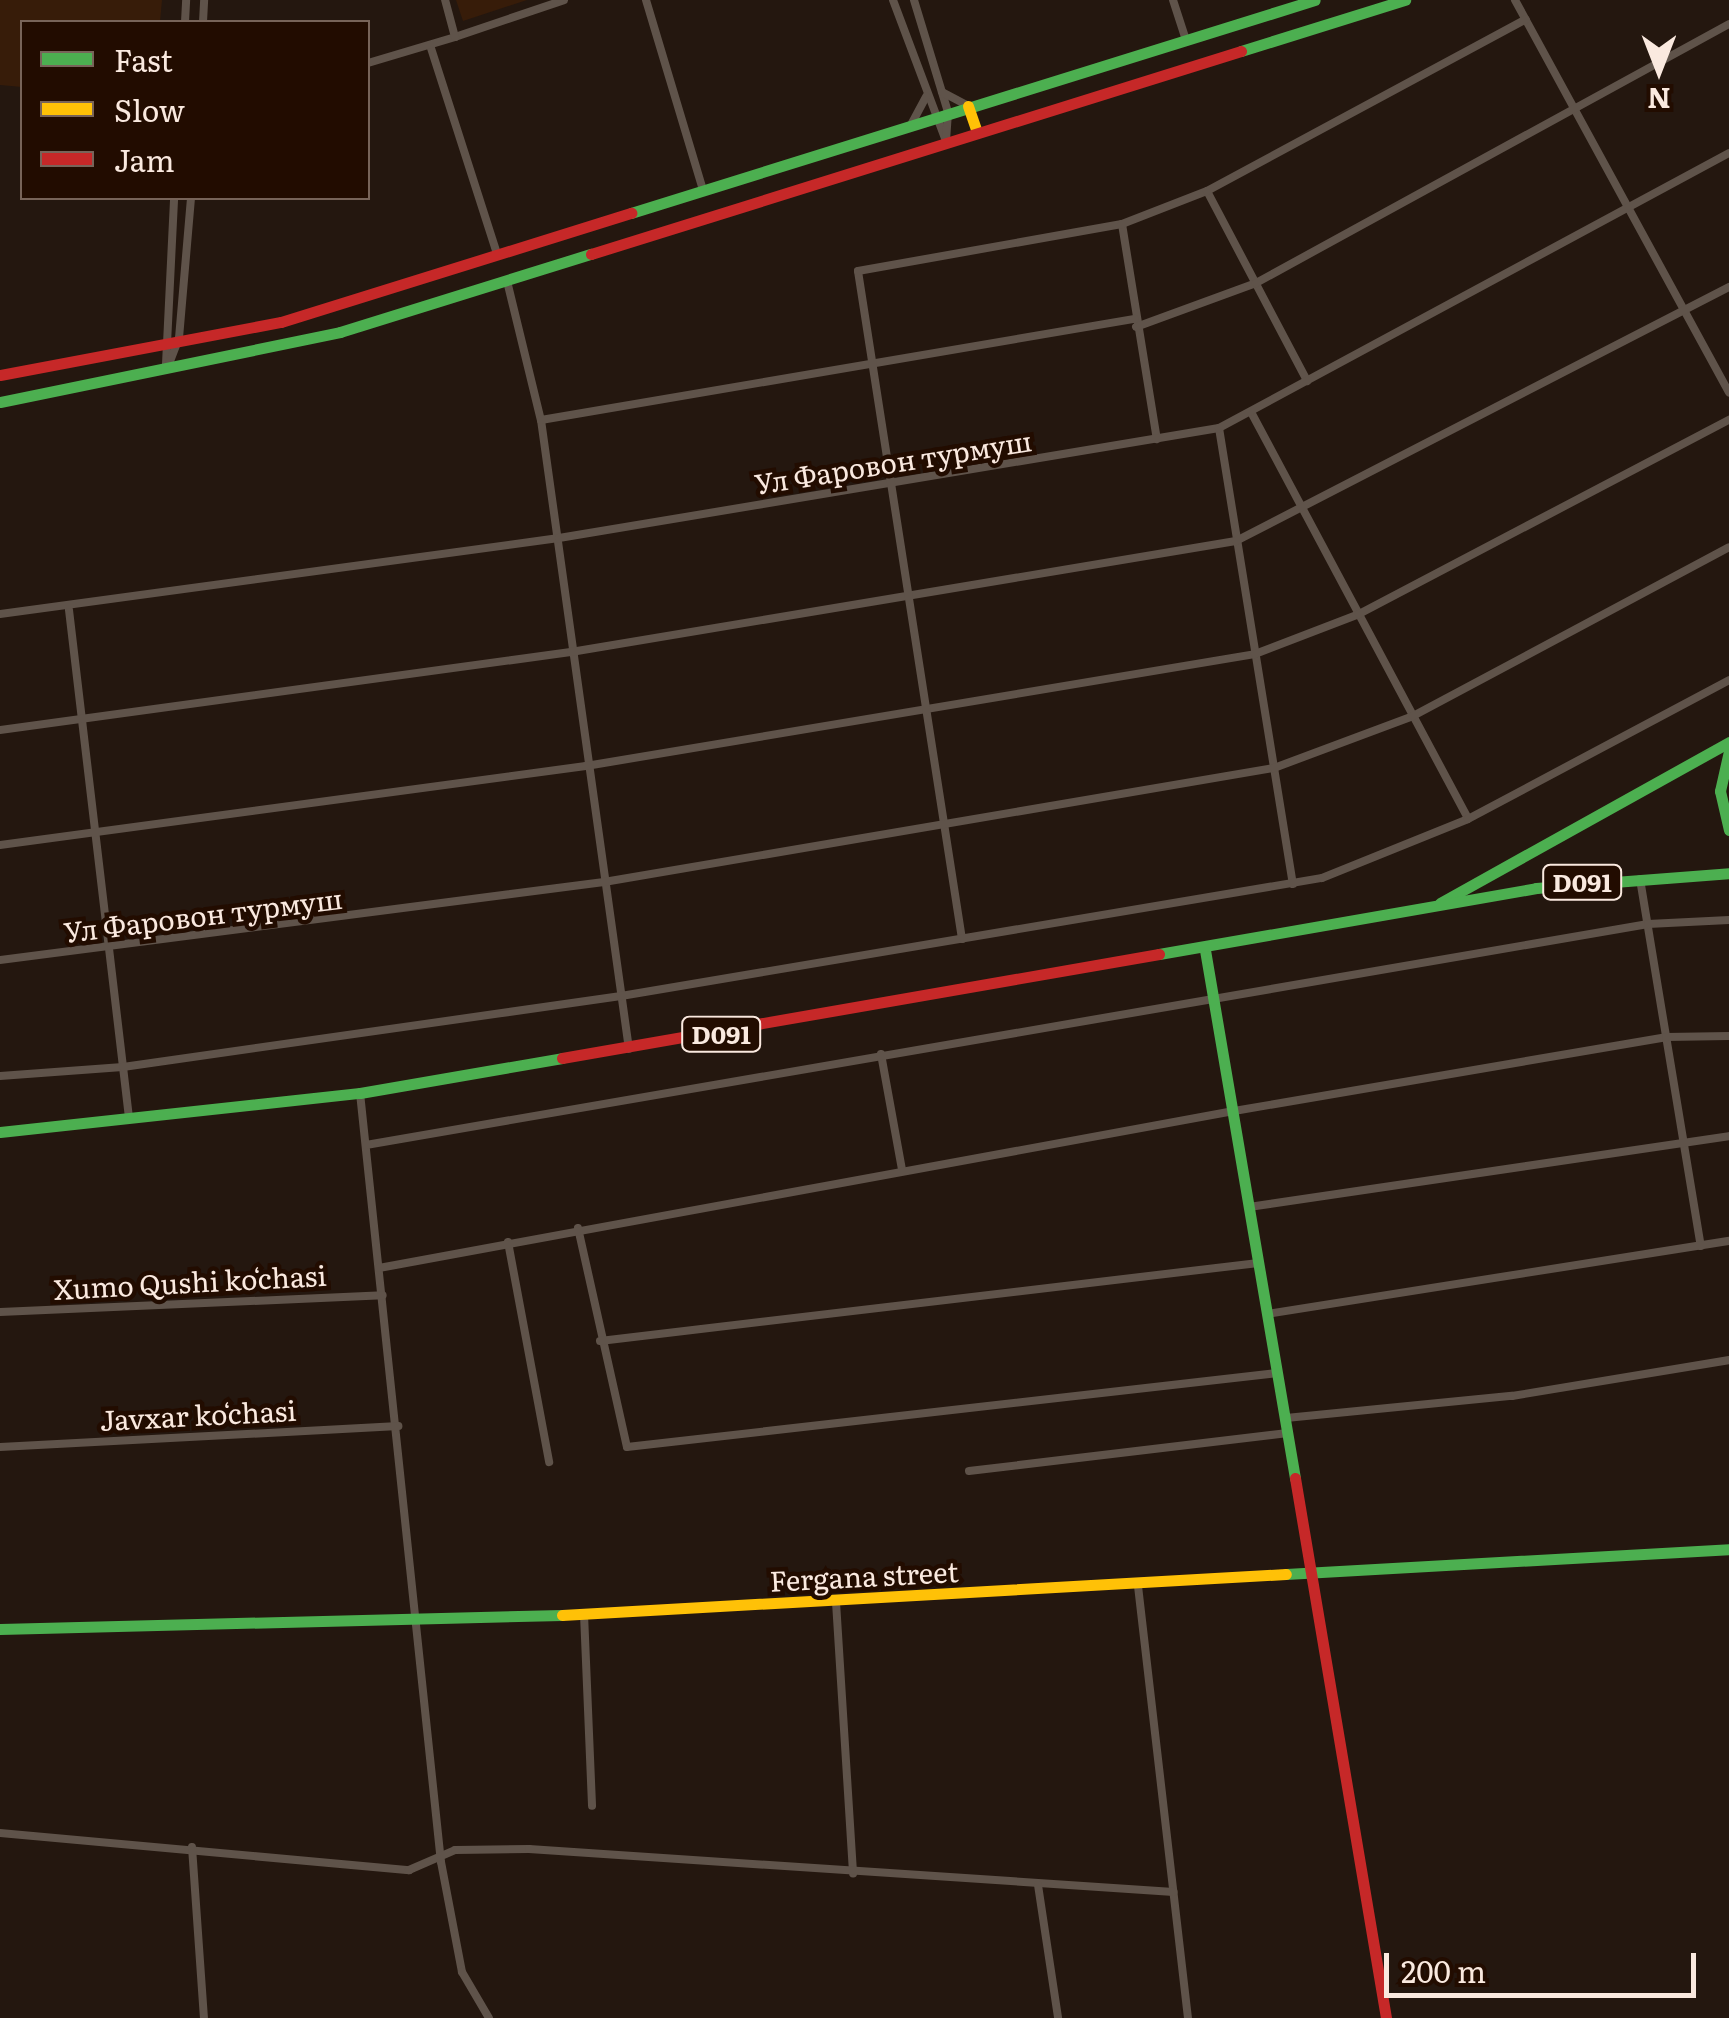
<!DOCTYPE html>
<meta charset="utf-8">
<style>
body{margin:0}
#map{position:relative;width:1729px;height:2018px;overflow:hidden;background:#24170f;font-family:Literata,serif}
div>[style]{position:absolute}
.built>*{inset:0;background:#371c09}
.street>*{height:8px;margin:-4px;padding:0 4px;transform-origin:4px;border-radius:4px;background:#5f534a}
.fast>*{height:11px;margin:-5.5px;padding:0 5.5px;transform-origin:5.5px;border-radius:5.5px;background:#4caf50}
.slow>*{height:11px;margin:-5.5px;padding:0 5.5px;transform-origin:5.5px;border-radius:5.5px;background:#ffc107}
.jam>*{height:11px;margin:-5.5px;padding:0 5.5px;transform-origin:5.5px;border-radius:5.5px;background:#c62828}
span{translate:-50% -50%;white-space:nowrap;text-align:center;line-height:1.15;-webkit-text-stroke:9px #220c00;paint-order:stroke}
.shield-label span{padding:2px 8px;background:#220c00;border:2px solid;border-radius:8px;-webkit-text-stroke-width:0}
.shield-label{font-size:25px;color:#fae9df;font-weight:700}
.street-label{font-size:28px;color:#fae9df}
.legend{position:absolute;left:20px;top:20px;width:350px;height:180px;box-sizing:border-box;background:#220c00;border:2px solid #786459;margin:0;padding:12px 18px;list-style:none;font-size:30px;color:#fae9df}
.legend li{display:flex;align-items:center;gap:20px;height:50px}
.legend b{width:50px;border:2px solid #786459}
.north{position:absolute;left:1609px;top:20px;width:100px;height:100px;-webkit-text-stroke:8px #220c00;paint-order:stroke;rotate:180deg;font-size:28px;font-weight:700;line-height:40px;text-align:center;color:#fae9df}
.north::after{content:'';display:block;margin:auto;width:35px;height:45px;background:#fae9df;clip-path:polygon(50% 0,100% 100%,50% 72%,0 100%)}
.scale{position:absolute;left:1384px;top:1953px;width:312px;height:45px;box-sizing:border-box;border:5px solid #fae9df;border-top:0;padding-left:12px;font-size:30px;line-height:35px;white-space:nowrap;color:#fae9df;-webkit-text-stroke:8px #220c00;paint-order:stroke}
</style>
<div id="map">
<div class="built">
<div style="clip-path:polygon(0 0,162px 0,160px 22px,22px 22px,22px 87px,0 85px)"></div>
<div style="clip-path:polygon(456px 0,527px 0,463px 21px)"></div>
</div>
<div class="street">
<div style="left:646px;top:0;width:198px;rotate:73.3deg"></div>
<div style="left:893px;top:0;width:151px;rotate:69.4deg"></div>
<div style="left:946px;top:141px;width:29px;rotate:-86deg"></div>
<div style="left:948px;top:112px;width:117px;rotate:-106.9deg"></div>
<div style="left:1173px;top:0;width:42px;rotate:72deg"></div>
<div style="left:1515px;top:0;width:447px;rotate:61.4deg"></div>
<div style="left:185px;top:22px;width:22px;rotate:-87deg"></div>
<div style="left:203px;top:22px;width:22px;rotate:-87deg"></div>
<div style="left:455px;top:37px;width:115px;rotate:-18.7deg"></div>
<div style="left:430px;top:45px;width:219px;rotate:72.2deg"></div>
<div style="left:368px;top:63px;width:91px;rotate:-16.6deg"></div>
<div style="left:455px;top:37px;width:38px;rotate:-105deg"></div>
<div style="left:942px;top:92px;width:30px;rotate:28deg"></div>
<div style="left:912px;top:123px;width:30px;rotate:-62deg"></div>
<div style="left:1207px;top:191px;width:215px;rotate:62.2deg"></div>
<div style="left:1122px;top:224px;width:218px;rotate:80.8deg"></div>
<div style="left:507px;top:281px;width:143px;rotate:76.3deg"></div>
<div style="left:541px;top:420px;width:635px;rotate:82.04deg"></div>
<div style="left:1136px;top:327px;width:128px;rotate:-20.1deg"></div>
<div style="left:1256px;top:283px;width:539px;rotate:-28.7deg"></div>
<div style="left:166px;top:364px;width:166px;rotate:-87.2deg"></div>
<div style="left:167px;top:369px;width:33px;rotate:-69deg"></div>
<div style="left:179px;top:338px;width:141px;rotate:-85.1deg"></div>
<div style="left:1251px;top:412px;width:461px;rotate:61.9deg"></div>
<div style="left:541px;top:420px;width:602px;rotate:-9.67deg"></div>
<div style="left:1219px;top:428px;width:462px;rotate:80.8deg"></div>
<div style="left:69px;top:610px;width:512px;rotate:83.26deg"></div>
<div style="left:0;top:614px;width:564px;rotate:-7.74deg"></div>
<div style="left:559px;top:538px;width:669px;rotate:-9.46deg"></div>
<div style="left:1219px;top:428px;width:579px;rotate:-28.33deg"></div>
<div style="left:0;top:730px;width:576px;rotate:-7.78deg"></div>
<div style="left:571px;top:652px;width:674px;rotate:-9.48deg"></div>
<div style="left:1236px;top:541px;width:555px;rotate:-27.26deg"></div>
<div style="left:0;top:845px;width:591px;rotate:-7.68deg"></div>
<div style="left:586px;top:766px;width:678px;rotate:-9.5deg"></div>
<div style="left:1255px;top:654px;width:111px;rotate:-21deg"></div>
<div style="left:1359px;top:614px;width:418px;rotate:-27.7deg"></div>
<div style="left:1640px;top:879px;width:372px;rotate:80.6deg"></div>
<div style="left:962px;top:939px;width:676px;rotate:-98.85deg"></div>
<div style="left:858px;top:271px;width:268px;rotate:-10.1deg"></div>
<div style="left:1122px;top:224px;width:91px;rotate:-21.2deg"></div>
<div style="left:1207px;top:191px;width:362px;rotate:-28.3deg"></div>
<div style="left:0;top:960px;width:609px;rotate:-7.36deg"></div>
<div style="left:604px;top:882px;width:680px;rotate:-9.66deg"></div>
<div style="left:1274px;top:768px;width:148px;rotate:-20.5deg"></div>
<div style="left:1413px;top:716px;width:358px;rotate:-28.1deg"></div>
<div style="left:881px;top:1054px;width:118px;rotate:79.7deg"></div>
<div style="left:0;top:1076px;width:123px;rotate:-4.2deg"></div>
<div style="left:123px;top:1067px;width:503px;rotate:-8.11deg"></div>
<div style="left:621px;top:996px;width:711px;rotate:-9.56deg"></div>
<div style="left:1322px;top:878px;width:157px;rotate:-22deg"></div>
<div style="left:1468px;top:819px;width:296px;rotate:-28deg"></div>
<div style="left:360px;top:1093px;width:773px;rotate:83.99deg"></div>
<div style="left:441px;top:1862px;width:112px;rotate:79.2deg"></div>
<div style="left:462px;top:1972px;width:53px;rotate:59.6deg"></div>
<div style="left:366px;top:1145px;width:1301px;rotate:-9.78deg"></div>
<div style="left:1648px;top:924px;width:81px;rotate:-2.8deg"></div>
<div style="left:1249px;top:1207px;width:485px;rotate:-8.4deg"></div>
<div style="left:578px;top:1228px;width:224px;rotate:77.4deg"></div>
<div style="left:627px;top:1447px;width:654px;rotate:-6.49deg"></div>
<div style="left:508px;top:1242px;width:224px;rotate:79.4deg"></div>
<div style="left:379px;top:1268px;width:869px;rotate:-10.41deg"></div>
<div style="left:1234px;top:1111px;width:438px;rotate:-9.7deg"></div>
<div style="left:1666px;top:1037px;width:63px;rotate:-0.9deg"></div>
<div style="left:0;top:1312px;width:383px;rotate:-2.5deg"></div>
<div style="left:1267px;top:1314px;width:468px;rotate:-9deg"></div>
<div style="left:600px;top:1341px;width:663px;rotate:-6.76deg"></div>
<div style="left:1286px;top:1418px;width:227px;rotate:-5.6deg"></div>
<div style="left:1512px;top:1396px;width:220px;rotate:-9.4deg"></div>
<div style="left:0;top:1447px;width:399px;rotate:-3deg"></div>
<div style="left:969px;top:1471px;width:321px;rotate:-6.8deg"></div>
<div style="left:1138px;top:1586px;width:435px;rotate:83.4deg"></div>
<div style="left:836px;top:1602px;width:272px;rotate:86.4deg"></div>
<div style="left:584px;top:1614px;width:192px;rotate:87.6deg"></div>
<div style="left:0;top:1833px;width:411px;rotate:5.2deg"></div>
<div style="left:409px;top:1870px;width:50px;rotate:-23.5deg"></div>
<div style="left:455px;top:1850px;width:74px;rotate:-0.8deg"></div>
<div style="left:529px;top:1849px;width:646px;rotate:3.81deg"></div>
<div style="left:192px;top:1847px;width:171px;rotate:86deg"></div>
<div style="left:1038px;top:1885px;width:134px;rotate:81.4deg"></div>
</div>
<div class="fast">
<div style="left:1241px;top:51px;width:172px;rotate:-17.3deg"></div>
<div style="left:631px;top:213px;width:716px;rotate:-17.3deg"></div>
<div style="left:0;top:402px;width:347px;rotate:-11.6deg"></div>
<div style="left:340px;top:332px;width:263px;rotate:-17.3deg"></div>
<div style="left:1729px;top:751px;width:41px;rotate:102.7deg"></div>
<div style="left:1720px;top:791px;width:40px;rotate:77deg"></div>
<div style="left:1440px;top:903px;width:331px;rotate:-29.1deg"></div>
<div style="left:1205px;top:950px;width:536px;rotate:80.33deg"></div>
<div style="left:1159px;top:954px;width:383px;rotate:-9.9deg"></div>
<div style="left:1536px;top:888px;width:194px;rotate:-4.4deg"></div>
<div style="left:0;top:1132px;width:362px;rotate:-6.2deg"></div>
<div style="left:360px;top:1093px;width:205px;rotate:-9.8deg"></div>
<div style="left:1286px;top:1574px;width:444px;rotate:-3.2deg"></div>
<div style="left:0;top:1629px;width:562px;rotate:-1.43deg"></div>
</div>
<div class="slow">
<div style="left:968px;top:106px;width:28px;rotate:71deg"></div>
<div style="left:562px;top:1615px;width:725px;rotate:-3.24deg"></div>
</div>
<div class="jam">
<div style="left:591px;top:254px;width:681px;rotate:-17.34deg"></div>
<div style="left:0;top:375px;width:286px;rotate:-10.7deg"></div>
<div style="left:281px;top:322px;width:367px;rotate:-17.3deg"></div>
<div style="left:562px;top:1058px;width:606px;rotate:-9.88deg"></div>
<div style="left:1295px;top:1478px;width:548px;rotate:80.43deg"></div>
</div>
<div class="shield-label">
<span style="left:1582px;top:882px">D091</span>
<span style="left:721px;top:1034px">D091</span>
</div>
<div class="street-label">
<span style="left:893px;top:461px;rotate:-9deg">Ул Фаровон турмуш</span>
<span style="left:203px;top:914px;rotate:-7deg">Ул Фаровон турмуш</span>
<span style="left:190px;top:1281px;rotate:-3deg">Xumo Qushi koʻchasi</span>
<span style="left:198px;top:1414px;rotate:-3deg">Javxar koʻchasi</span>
<span style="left:864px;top:1575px;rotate:-3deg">Fergana street</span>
</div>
<ul class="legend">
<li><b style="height:12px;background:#4caf50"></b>Fast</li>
<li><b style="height:12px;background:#ffc107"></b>Slow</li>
<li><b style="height:12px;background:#c62828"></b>Jam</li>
</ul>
<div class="north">N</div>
<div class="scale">200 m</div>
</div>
